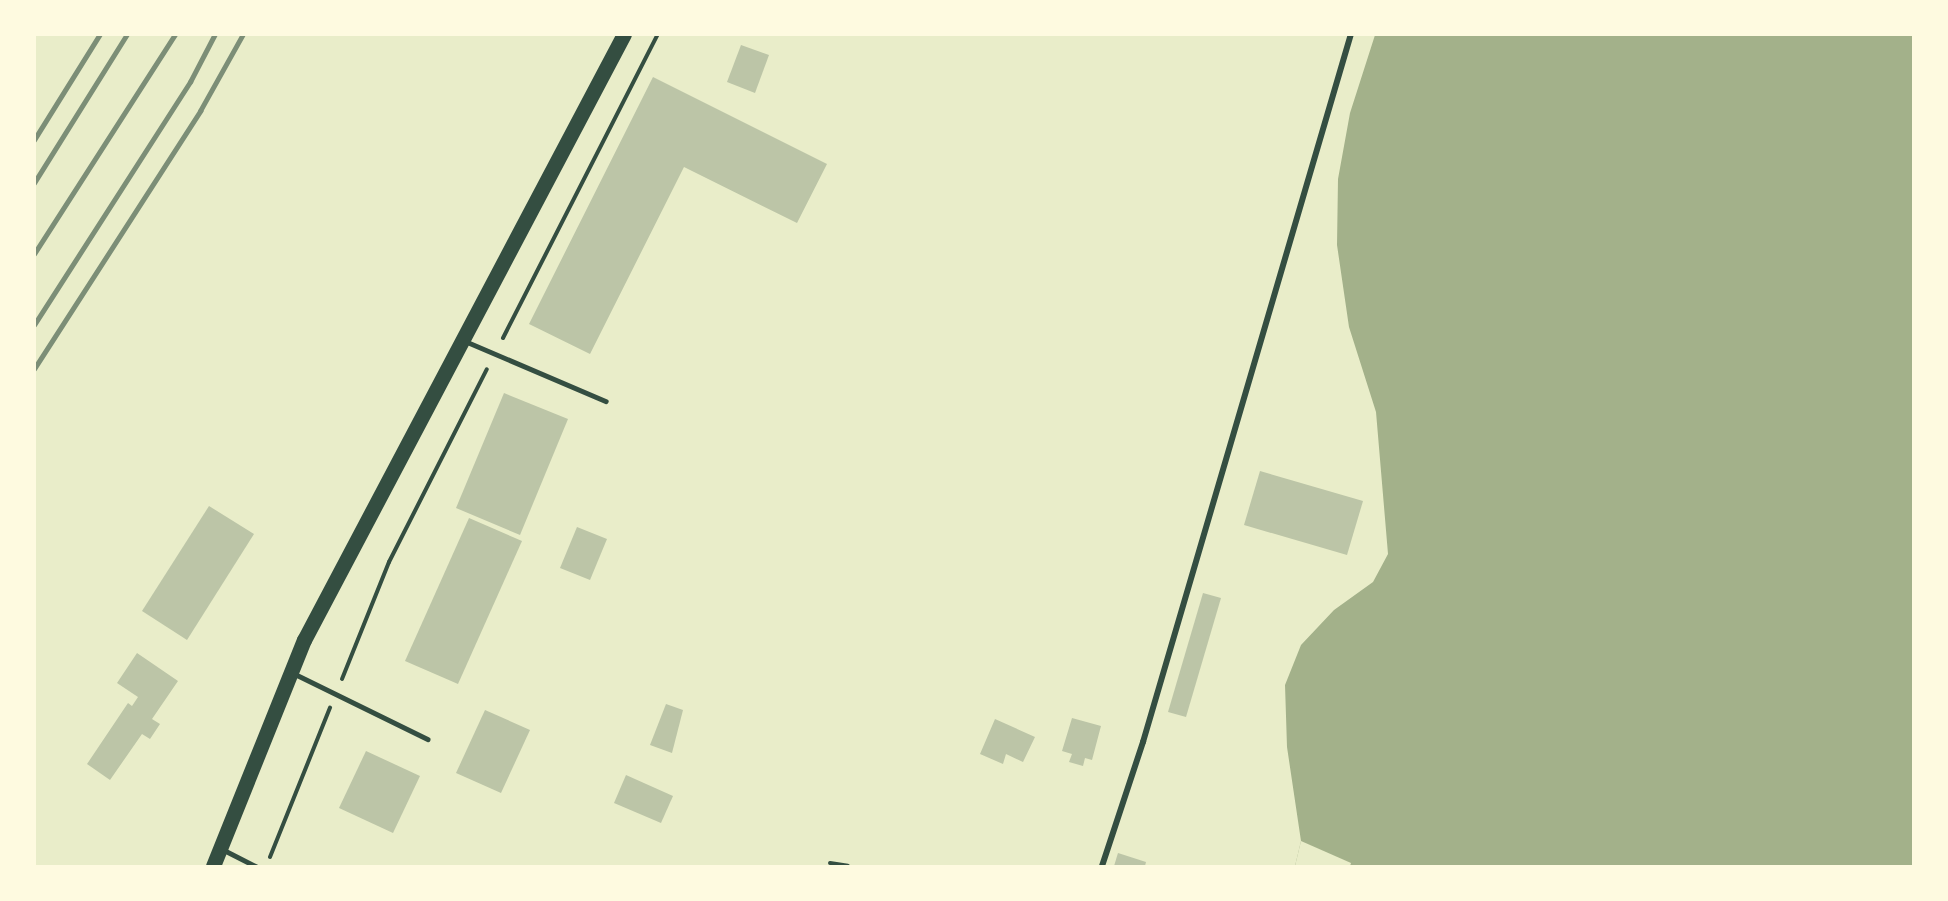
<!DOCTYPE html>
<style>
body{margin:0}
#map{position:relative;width:1948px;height:901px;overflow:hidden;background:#e9edc9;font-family:"Libre Baskerville",serif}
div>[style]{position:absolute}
.water>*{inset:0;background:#a3b18a}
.pier>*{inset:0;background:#e9edc9}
.building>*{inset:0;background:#bcc5a7}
.path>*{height:4px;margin:-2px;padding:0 2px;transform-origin:2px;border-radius:2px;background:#344e41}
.service>*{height:4.5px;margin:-2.25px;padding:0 2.25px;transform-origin:2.25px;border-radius:2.25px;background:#344e41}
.minor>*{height:6px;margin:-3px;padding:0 3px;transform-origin:3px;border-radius:3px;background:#344e41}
.primary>*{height:15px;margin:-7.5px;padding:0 7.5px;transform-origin:7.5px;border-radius:7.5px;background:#344e41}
.rail>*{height:4.5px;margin:-2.25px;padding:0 2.25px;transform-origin:2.25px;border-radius:2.25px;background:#7c8e77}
span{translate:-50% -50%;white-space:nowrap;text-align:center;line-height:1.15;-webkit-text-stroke:5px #fefae0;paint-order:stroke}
.frame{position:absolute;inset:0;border:36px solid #fefae0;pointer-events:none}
</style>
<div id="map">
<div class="water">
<div style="clip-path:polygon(1375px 35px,1913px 35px,1913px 866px,1295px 866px,1301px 841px,1287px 747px,1285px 685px,1301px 645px,1334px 610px,1373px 582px,1388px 554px,1376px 412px,1349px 327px,1337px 245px,1338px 179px,1350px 113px)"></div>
</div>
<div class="pier">
<div style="clip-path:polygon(1301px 841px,1351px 863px,1350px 866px,1295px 866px)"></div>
</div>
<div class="building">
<div style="clip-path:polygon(741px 45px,769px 55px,755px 93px,727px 82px)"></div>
<div style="clip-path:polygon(653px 77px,827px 164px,797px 223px,684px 167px,590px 354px,529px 324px)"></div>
<div style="clip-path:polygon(504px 393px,568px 419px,520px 535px,456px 508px)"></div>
<div style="clip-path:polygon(1260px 471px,1363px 501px,1347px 555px,1244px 525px)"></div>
<div style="clip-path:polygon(209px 506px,254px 534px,187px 640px,142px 611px)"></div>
<div style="clip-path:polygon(469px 518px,522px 541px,458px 684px,405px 661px)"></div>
<div style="clip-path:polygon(577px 527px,607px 539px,590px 580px,560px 568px)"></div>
<div style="clip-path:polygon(1203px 593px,1221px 598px,1186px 717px,1168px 712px)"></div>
<div style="clip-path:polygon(137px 653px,178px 681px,152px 719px,160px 724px,150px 739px,142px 734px,110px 780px,87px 764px,128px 703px,132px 706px,138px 697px,117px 683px)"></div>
<div style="clip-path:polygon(666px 704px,683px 710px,672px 753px,650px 745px)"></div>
<div style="clip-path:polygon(485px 710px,530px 730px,501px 793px,456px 773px)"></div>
<div style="clip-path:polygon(1072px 718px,1101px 726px,1092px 760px,1085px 758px,1083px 766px,1069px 762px,1072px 754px,1062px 751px)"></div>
<div style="clip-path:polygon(995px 719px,1035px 737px,1023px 762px,1006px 754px,1003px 764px,980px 754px)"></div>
<div style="clip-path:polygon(366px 751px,420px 776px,393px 833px,339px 808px)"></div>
<div style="clip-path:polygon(626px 775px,673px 796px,661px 823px,614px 803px)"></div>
<div style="clip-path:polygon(1118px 853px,1146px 862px,1145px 866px,1114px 866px)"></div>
</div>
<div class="path">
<div style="left:503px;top:338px;width:341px;rotate:-63deg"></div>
<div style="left:342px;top:679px;width:126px;rotate:-68.1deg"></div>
<div style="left:389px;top:562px;width:216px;rotate:-63.1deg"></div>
<div style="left:270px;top:857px;width:161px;rotate:-68.1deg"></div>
<div style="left:830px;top:863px;width:18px;rotate:9deg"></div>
</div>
<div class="service">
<div style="left:465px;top:341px;width:153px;rotate:23.1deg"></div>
<div style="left:293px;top:673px;width:150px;rotate:26.1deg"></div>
<div style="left:224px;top:850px;width:36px;rotate:27deg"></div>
</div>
<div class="minor">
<div style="left:1102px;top:866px;width:131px;rotate:-71.7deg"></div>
<div style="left:1143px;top:742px;width:738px;rotate:-73.63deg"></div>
</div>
<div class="primary">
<div style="left:213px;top:866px;width:244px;rotate:-68.1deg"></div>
<div style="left:304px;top:640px;width:685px;rotate:-62.16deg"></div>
</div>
<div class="rail">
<div style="left:34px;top:140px;width:125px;rotate:-58.1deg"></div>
<div style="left:34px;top:183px;width:176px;rotate:-58deg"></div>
<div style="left:34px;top:254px;width:261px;rotate:-57.3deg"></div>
<div style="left:34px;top:325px;width:289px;rotate:-57.3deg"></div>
<div style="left:190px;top:82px;width:54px;rotate:-62.5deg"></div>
<div style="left:34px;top:369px;width:307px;rotate:-57.2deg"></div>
<div style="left:200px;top:111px;width:88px;rotate:-60.8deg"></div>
</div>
<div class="frame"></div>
</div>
